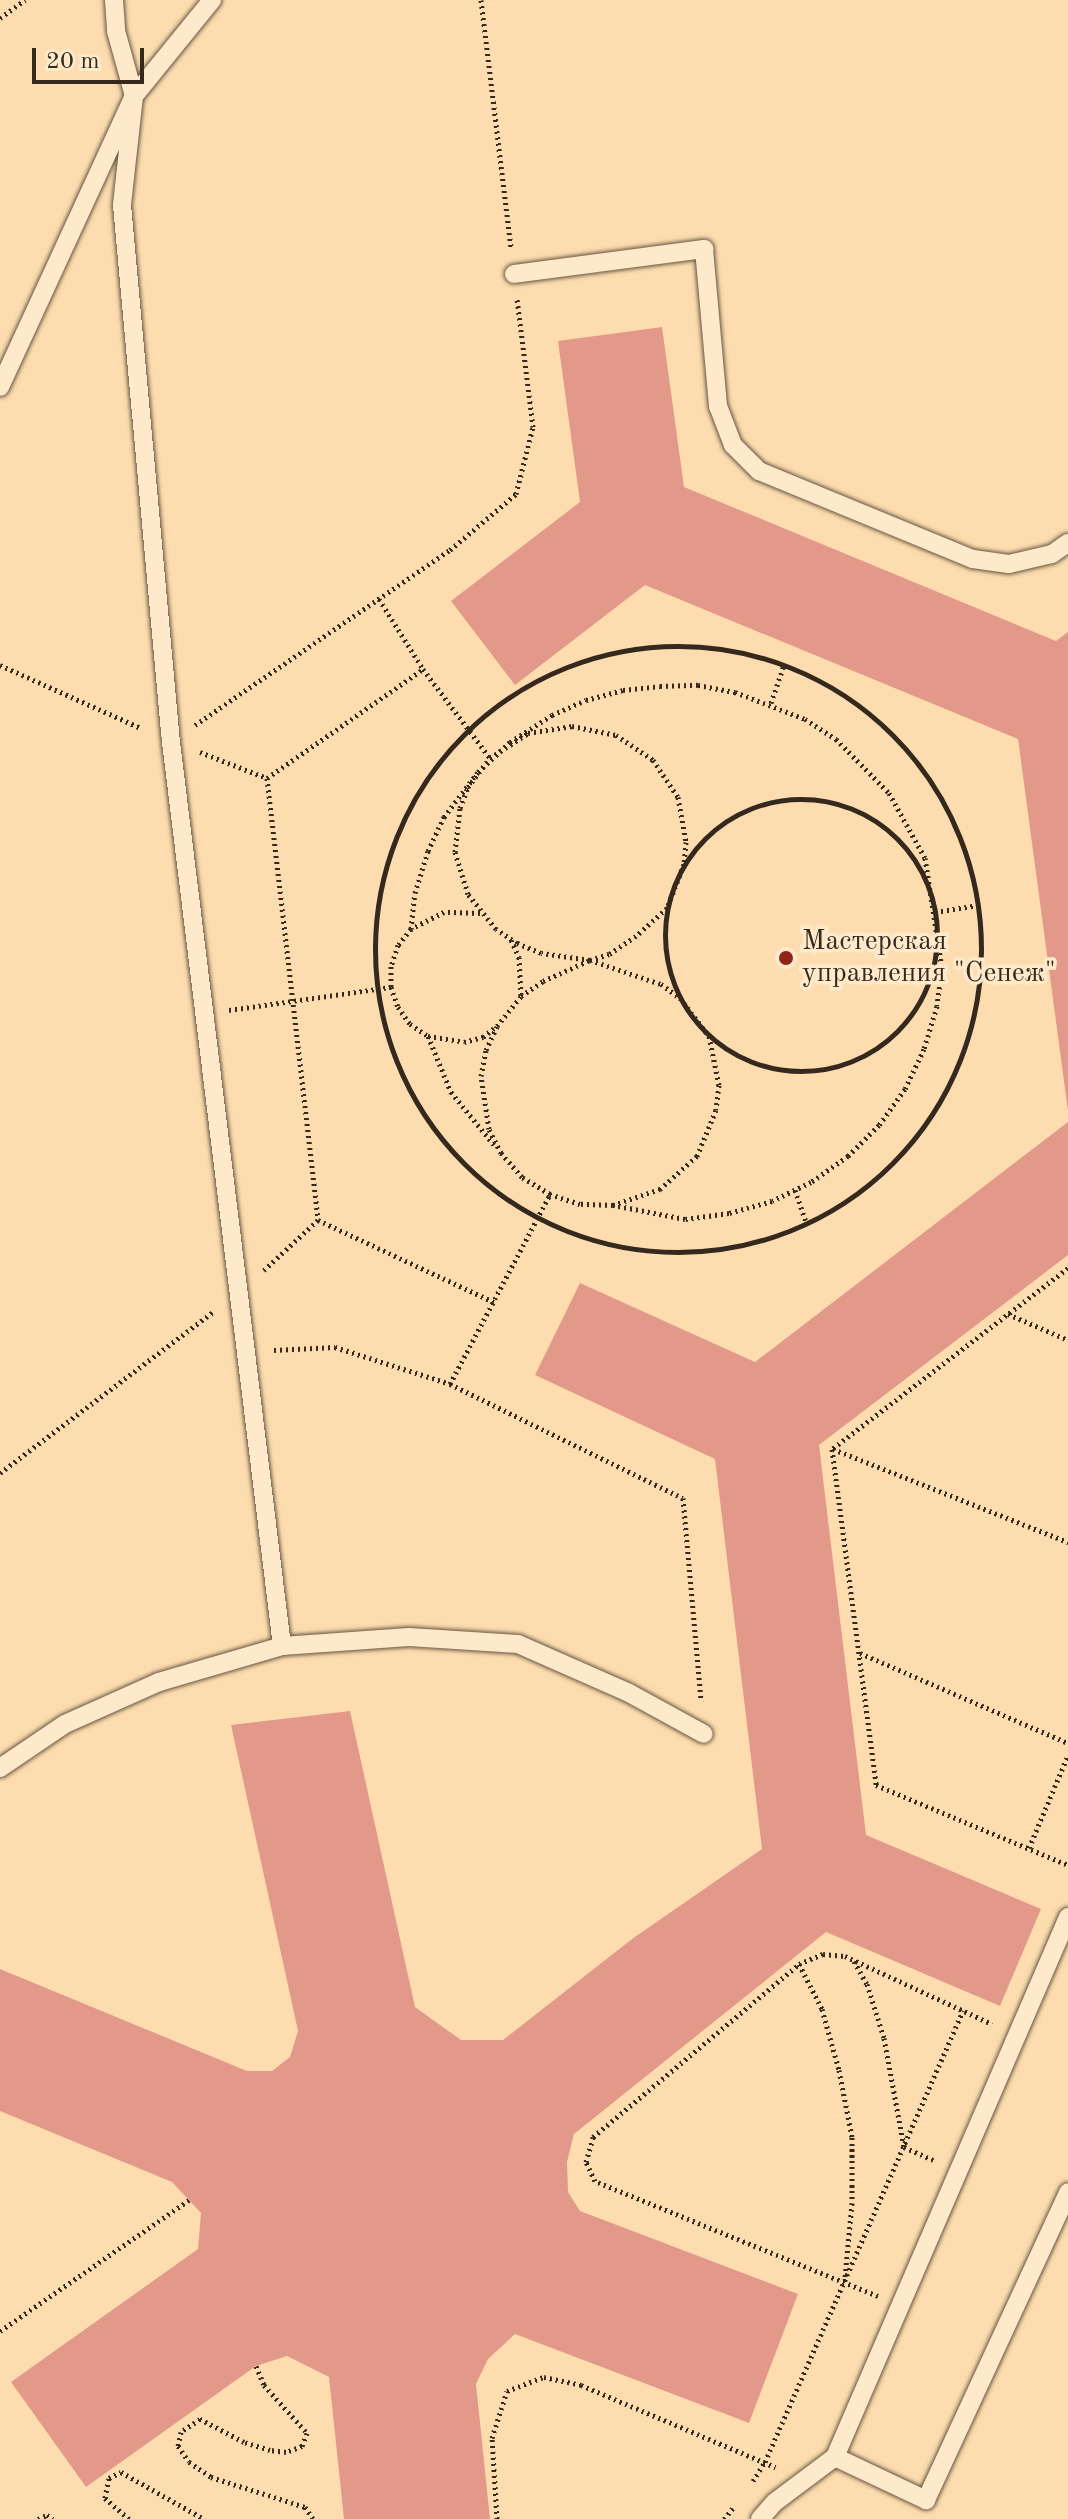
<!DOCTYPE html>
<meta charset="utf-8">
<style>
body{margin:0}
#map{position:relative;width:1068px;height:2519px;overflow:hidden;background:#fdddaf;font-family:"Old Standard TT",serif}
div>[style]{position:absolute}
.building>*{inset:0;background:#e3998a}
.path>*{height:5px;margin-top:-2.5px;transform-origin:0;background:repeating-linear-gradient(90deg,#35291d 0 2px,transparent 0 6px)}
.path>.ring{margin:-2.5px;padding:0;box-sizing:content-box;background:none;border:5px solid #35291d;border-radius:50%}
.roads{filter:drop-shadow(0 0 2px #675642) drop-shadow(0 0 2px #675642)}
.lane>*{height:18px;margin:-9px;padding:0 9px;transform-origin:9px;border-radius:9px;background:#fee9cb}
.dots>*{width:22px;height:22px;translate:-50% -50%;box-sizing:border-box;border:4px solid #fee9cb;border-radius:50%}
span{translate:-50% -50%;white-space:nowrap;text-align:center;line-height:1.15;-webkit-text-stroke:7px #fee9cb;paint-order:stroke}
.poi-label{font-size:28px;color:#35291d}
.left{translate:0 -50%;text-align:left}
.scale{position:absolute;left:32px;top:48px;width:112px;height:36px;box-sizing:border-box;border:4px solid #35291d;border-top:0;padding-left:10px;font-size:24px;line-height:28px;white-space:nowrap;color:#35291d;-webkit-text-stroke:6px #fee9cb;paint-order:stroke}
</style>
<div id="map">
<div class="building">
<div style="clip-path:polygon(662px 327px,684px 487px,1056px 641px,1068px 632px,1068px 1111px,1018px 739px,645px 585px,515px 685px,451px 601px,580px 502px,558px 341px)"></div>
<div style="clip-path:polygon(1068px 1122px,1068px 1255px,819px 1445px,866px 1835px,1041px 1909px,1000px 2006px,826px 1932px,574px 2134px,567px 2162px,568px 2192px,580px 2211px,798px 2294px,749px 2423px,515px 2334px,488px 2359px,476px 2384px,490px 2519px,344px 2519px,329px 2377px,287px 2356px,256px 2366px,86px 2487px,11px 2382px,198px 2249px,201px 2213px,172px 2182px,0 2111px,0 1969px,247px 2071px,272px 2071px,290px 2057px,298px 2031px,231px 1725px,350px 1711px,415px 2007px,461px 2040px,503px 2040px,632px 1939px,762px 1849px,715px 1459px,535px 1375px,580px 1283px,755px 1362px)"></div>
</div>
<div class="path">
<div style="left:481px;top:0;width:251px;rotate:83.1deg"></div>
<div style="left:0;top:18px;width:31px;rotate:-36deg"></div>
<div style="left:379px;top:599px;width:83px;rotate:57.8deg"></div>
<div style="left:423px;top:669px;width:111px;rotate:53deg"></div>
<div class="ring" style="left:375px;top:646px;width:601px;height:601px"></div>
<div style="left:0;top:665px;width:154px;rotate:24.1deg"></div>
<div style="left:771px;top:703px;width:40px;rotate:-71.1deg"></div>
<div style="left:195px;top:725px;width:309px;rotate:-34.5deg"></div>
<div style="left:450px;top:550px;width:87px;rotate:-40.3deg"></div>
<div style="left:516px;top:494px;width:69px;rotate:-75.8deg"></div>
<div style="left:533px;top:427px;width:130px;rotate:-97.1deg"></div>
<div style="left:572px;top:726px;width:45px;rotate:11.6deg"></div>
<div style="left:616px;top:735px;width:45px;rotate:34deg"></div>
<div style="left:653px;top:760px;width:45px;rotate:56deg"></div>
<div style="left:678px;top:797px;width:46px;rotate:79.9deg"></div>
<div style="left:686px;top:842px;width:22px;rotate:95deg"></div>
<div style="left:684px;top:864px;width:47px;rotate:111.1deg"></div>
<div style="left:667px;top:908px;width:42px;rotate:137.9deg"></div>
<div style="left:636px;top:936px;width:32px;rotate:146deg"></div>
<div style="left:609px;top:954px;width:20px;rotate:162deg"></div>
<div style="left:590px;top:960px;width:49px;rotate:-171.9deg"></div>
<div style="left:541px;top:953px;width:26px;rotate:-157deg"></div>
<div style="left:517px;top:943px;width:25px;rotate:-146deg"></div>
<div style="left:496px;top:929px;width:45px;rotate:-128.7deg"></div>
<div style="left:468px;top:894px;width:44px;rotate:-107.2deg"></div>
<div style="left:455px;top:852px;width:44px;rotate:-83.5deg"></div>
<div style="left:460px;top:808px;width:22px;rotate:-69deg"></div>
<div style="left:468px;top:787px;width:36px;rotate:-53deg"></div>
<div style="left:490px;top:758px;width:45px;rotate:-33.3deg"></div>
<div style="left:528px;top:733px;width:45px;rotate:-9deg"></div>
<div style="left:200px;top:752px;width:72px;rotate:21.2deg"></div>
<div style="left:267px;top:778px;width:445px;rotate:83.4deg"></div>
<div style="left:318px;top:1220px;width:74px;rotate:137.2deg"></div>
<div style="left:267px;top:778px;width:190px;rotate:-34.9deg"></div>
<div class="ring" style="left:665px;top:799px;width:267px;height:267px"></div>
<div style="left:935px;top:912px;width:44px;rotate:-9.2deg"></div>
<div style="left:480px;top:913px;width:36px;rotate:-178deg"></div>
<div style="left:444px;top:912px;width:37px;rotate:153deg"></div>
<div style="left:411px;top:929px;width:21px;rotate:129deg"></div>
<div style="left:398px;top:945px;width:22px;rotate:108deg"></div>
<div style="left:391px;top:966px;width:21px;rotate:90deg"></div>
<div style="left:391px;top:987px;width:21px;rotate:71deg"></div>
<div style="left:398px;top:1007px;width:21px;rotate:55deg"></div>
<div style="left:410px;top:1024px;width:22px;rotate:34deg"></div>
<div style="left:428px;top:1036px;width:61px;rotate:67.7deg"></div>
<div style="left:451px;top:1092px;width:68px;rotate:50.9deg"></div>
<div style="left:411px;top:929px;width:36px;rotate:-84deg"></div>
<div style="left:415px;top:893px;width:44px;rotate:-72.8deg"></div>
<div style="left:428px;top:851px;width:38px;rotate:-65deg"></div>
<div style="left:444px;top:817px;width:56px;rotate:-52.9deg"></div>
<div style="left:478px;top:772px;width:44px;rotate:-43.2deg"></div>
<div style="left:510px;top:742px;width:50px;rotate:-32.7deg"></div>
<div style="left:552px;top:715px;width:37px;rotate:-24deg"></div>
<div style="left:586px;top:700px;width:38px;rotate:-15deg"></div>
<div style="left:623px;top:690px;width:37px;rotate:-6deg"></div>
<div style="left:660px;top:686px;width:38px;rotate:-2deg"></div>
<div style="left:698px;top:685px;width:38px;rotate:11deg"></div>
<div style="left:735px;top:692px;width:75px;rotate:21.1deg"></div>
<div style="left:805px;top:719px;width:37px;rotate:33deg"></div>
<div style="left:836px;top:739px;width:76px;rotate:45.5deg"></div>
<div style="left:889px;top:793px;width:74px;rotate:61deg"></div>
<div style="left:925px;top:858px;width:112px;rotate:81.3deg"></div>
<div style="left:942px;top:969px;width:37px;rotate:98deg"></div>
<div style="left:937px;top:1006px;width:45px;rotate:106.8deg"></div>
<div style="left:924px;top:1049px;width:44px;rotate:115.4deg"></div>
<div style="left:905px;top:1089px;width:44px;rotate:125.8deg"></div>
<div style="left:879px;top:1125px;width:44px;rotate:135deg"></div>
<div style="left:848px;top:1156px;width:45px;rotate:144.9deg"></div>
<div style="left:811px;top:1182px;width:43px;rotate:154deg"></div>
<div style="left:772px;top:1201px;width:45px;rotate:164.4deg"></div>
<div style="left:729px;top:1213px;width:44px;rotate:172.2deg"></div>
<div style="left:685px;top:1219px;width:73px;rotate:-169deg"></div>
<div style="left:613px;top:1205px;width:33px;rotate:-178deg"></div>
<div style="left:580px;top:1204px;width:32px;rotate:-162deg"></div>
<div style="left:550px;top:1194px;width:33px;rotate:-149deg"></div>
<div style="left:522px;top:1177px;width:32px;rotate:-131deg"></div>
<div style="left:501px;top:1153px;width:27px;rotate:-117deg"></div>
<div style="left:489px;top:1129px;width:54px;rotate:-98.6deg"></div>
<div style="left:481px;top:1076px;width:26px;rotate:-79deg"></div>
<div style="left:486px;top:1050px;width:26px;rotate:-65deg"></div>
<div style="left:497px;top:1026px;width:38px;rotate:-51deg"></div>
<div style="left:521px;top:996px;width:27px;rotate:-34deg"></div>
<div style="left:543px;top:981px;width:51px;rotate:-24.1deg"></div>
<div style="left:590px;top:960px;width:75px;rotate:18.7deg"></div>
<div style="left:661px;top:984px;width:24px;rotate:36deg"></div>
<div style="left:680px;top:998px;width:48px;rotate:52.7deg"></div>
<div style="left:709px;top:1036px;width:50px;rotate:78.5deg"></div>
<div style="left:719px;top:1085px;width:25px;rotate:97deg"></div>
<div style="left:716px;top:1110px;width:50px;rotate:112.4deg"></div>
<div style="left:697px;top:1156px;width:50px;rotate:138.3deg"></div>
<div style="left:660px;top:1189px;width:50px;rotate:161.2deg"></div>
<div style="left:511px;top:940px;width:19px;rotate:65deg"></div>
<div style="left:519px;top:957px;width:39px;rotate:87deg"></div>
<div style="left:229px;top:1010px;width:164px;rotate:-8.1deg"></div>
<div style="left:428px;top:1036px;width:36px;rotate:9deg"></div>
<div style="left:464px;top:1042px;width:20px;rotate:-15deg"></div>
<div style="left:483px;top:1037px;width:14px;rotate:-39deg"></div>
<div style="left:795px;top:1190px;width:36px;rotate:71deg"></div>
<div style="left:318px;top:1220px;width:194px;rotate:25deg"></div>
<div style="left:1068px;top:1268px;width:297px;rotate:142.5deg"></div>
<div style="left:832px;top:1449px;width:339px;rotate:82.5deg"></div>
<div style="left:876px;top:1785px;width:208px;rotate:22.6deg"></div>
<div style="left:1008px;top:1314px;width:65px;rotate:23.4deg"></div>
<div style="left:274px;top:1350px;width:61px;rotate:-2.8deg"></div>
<div style="left:335px;top:1347px;width:121px;rotate:17.8deg"></div>
<div style="left:450px;top:1384px;width:259px;rotate:26.1deg"></div>
<div style="left:683px;top:1498px;width:204px;rotate:84.9deg"></div>
<div style="left:450px;top:1384px;width:215px;rotate:-62.2deg"></div>
<div style="left:833px;top:1449px;width:253px;rotate:21.6deg"></div>
<div style="left:0;top:1473px;width:267px;rotate:-37.1deg"></div>
<div style="left:860px;top:1653px;width:227px;rotate:23.4deg"></div>
<div style="left:1029px;top:1848px;width:101px;rotate:-67.2deg"></div>
<div style="left:854px;top:1961px;width:26px;rotate:61deg"></div>
<div style="left:867px;top:1984px;width:57px;rotate:72.5deg"></div>
<div style="left:884px;top:2038px;width:111px;rotate:79.6deg"></div>
<div style="left:904px;top:2147px;width:32px;rotate:24deg"></div>
<div style="left:799px;top:1964px;width:51px;rotate:62.9deg"></div>
<div style="left:822px;top:2009px;width:63px;rotate:74.4deg"></div>
<div style="left:839px;top:2070px;width:68px;rotate:79deg"></div>
<div style="left:852px;top:2137px;width:66px;rotate:90deg"></div>
<div style="left:852px;top:2203px;width:74px;rotate:95.4deg"></div>
<div style="left:878px;top:2296px;width:305px;rotate:-157.9deg"></div>
<div style="left:595px;top:2181px;width:21px;rotate:-115deg"></div>
<div style="left:586px;top:2162px;width:26px;rotate:-74deg"></div>
<div style="left:593px;top:2137px;width:269px;rotate:-40deg"></div>
<div style="left:799px;top:1964px;width:26px;rotate:-23deg"></div>
<div style="left:823px;top:1954px;width:22px;rotate:5deg"></div>
<div style="left:845px;top:1956px;width:162px;rotate:24.8deg"></div>
<div style="left:0;top:2331px;width:230px;rotate:-34.7deg"></div>
<div style="left:256px;top:2366px;width:21px;rotate:67deg"></div>
<div style="left:264px;top:2385px;width:64px;rotate:48.1deg"></div>
<div style="left:307px;top:2433px;width:14px;rotate:111deg"></div>
<div style="left:302px;top:2446px;width:17px;rotate:159deg"></div>
<div style="left:286px;top:2452px;width:16px;rotate:-173deg"></div>
<div style="left:270px;top:2450px;width:27px;rotate:-163deg"></div>
<div style="left:244px;top:2442px;width:50px;rotate:-152.4deg"></div>
<div style="left:200px;top:2419px;width:23px;rotate:146deg"></div>
<div style="left:181px;top:2432px;width:14px;rotate:102deg"></div>
<div style="left:178px;top:2446px;width:19px;rotate:55deg"></div>
<div style="left:189px;top:2462px;width:27px;rotate:34deg"></div>
<div style="left:211px;top:2477px;width:99px;rotate:17.7deg"></div>
<div style="left:305px;top:2507px;width:14px;rotate:56deg"></div>
<div style="left:753px;top:2481px;width:22px;rotate:-58deg"></div>
<div style="left:765px;top:2462px;width:493px;rotate:-66.3deg"></div>
<div style="left:38px;top:2519px;width:10px;rotate:-24deg"></div>
<div style="left:47px;top:2515px;width:7px;rotate:34deg"></div>
<div style="left:129px;top:2519px;width:32px;rotate:-139deg"></div>
<div style="left:105px;top:2498px;width:20px;rotate:-79deg"></div>
<div style="left:109px;top:2478px;width:13px;rotate:-27deg"></div>
<div style="left:121px;top:2472px;width:95px;rotate:29.5deg"></div>
<div style="left:497px;top:2519px;width:81px;rotate:-93.5deg"></div>
<div style="left:492px;top:2438px;width:49px;rotate:-72.3deg"></div>
<div style="left:507px;top:2391px;width:40px;rotate:-21deg"></div>
<div style="left:544px;top:2377px;width:38px;rotate:12deg"></div>
<div style="left:581px;top:2385px;width:211px;rotate:22.9deg"></div>
<div style="left:724px;top:2519px;width:14px;rotate:-51deg"></div>
</div>
<div class="roads">
<div class="lane">
<div style="left:114px;top:0;width:31px;rotate:86deg"></div>
<div style="left:116px;top:31px;width:67px;rotate:74.5deg"></div>
<div style="left:134px;top:96px;width:110px;rotate:96.3deg"></div>
<div style="left:122px;top:205px;width:539px;rotate:84.79deg"></div>
<div style="left:171px;top:742px;width:911px;rotate:83deg"></div>
<div style="left:514px;top:274px;width:192px;rotate:-7.5deg"></div>
<div style="left:704px;top:249px;width:158px;rotate:84.9deg"></div>
<div style="left:718px;top:406px;width:42px;rotate:69deg"></div>
<div style="left:733px;top:445px;width:37px;rotate:45deg"></div>
<div style="left:759px;top:471px;width:231px;rotate:22.4deg"></div>
<div style="left:973px;top:559px;width:36px;rotate:8deg"></div>
<div style="left:1009px;top:564px;width:44px;rotate:-13.1deg"></div>
<div style="left:1052px;top:554px;width:19px;rotate:-35deg"></div>
<div style="left:0;top:387px;width:320px;rotate:-65.3deg"></div>
<div style="left:134px;top:96px;width:124px;rotate:-50.9deg"></div>
<div style="left:0;top:1768px;width:78px;rotate:-34.1deg"></div>
<div style="left:65px;top:1724px;width:103px;rotate:-24.1deg"></div>
<div style="left:159px;top:1682px;width:128px;rotate:-16.3deg"></div>
<div style="left:282px;top:1646px;width:127px;rotate:-4.1deg"></div>
<div style="left:409px;top:1637px;width:109px;rotate:3.7deg"></div>
<div style="left:518px;top:1644px;width:121px;rotate:23.8deg"></div>
<div style="left:629px;top:1693px;width:85px;rotate:28.7deg"></div>
<div style="left:1068px;top:1917px;width:588px;rotate:113.34deg"></div>
<div style="left:835px;top:2457px;width:101px;rotate:25.3deg"></div>
<div style="left:926px;top:2500px;width:339px;rotate:-65.2deg"></div>
<div style="left:760px;top:2519px;width:23px;rotate:-49deg"></div>
<div style="left:775px;top:2502px;width:75px;rotate:-36.9deg"></div>
</div>
</div>
<div class="dots">
<div style="left:786px;top:958px;background:#8f2418"></div>
</div>
<div class="poi-label">
<span class="left" style="left:802px;top:958px">Мастерская<br>управления "Сенеж"</span>
</div>
<div class="scale">20 m</div>
</div>
